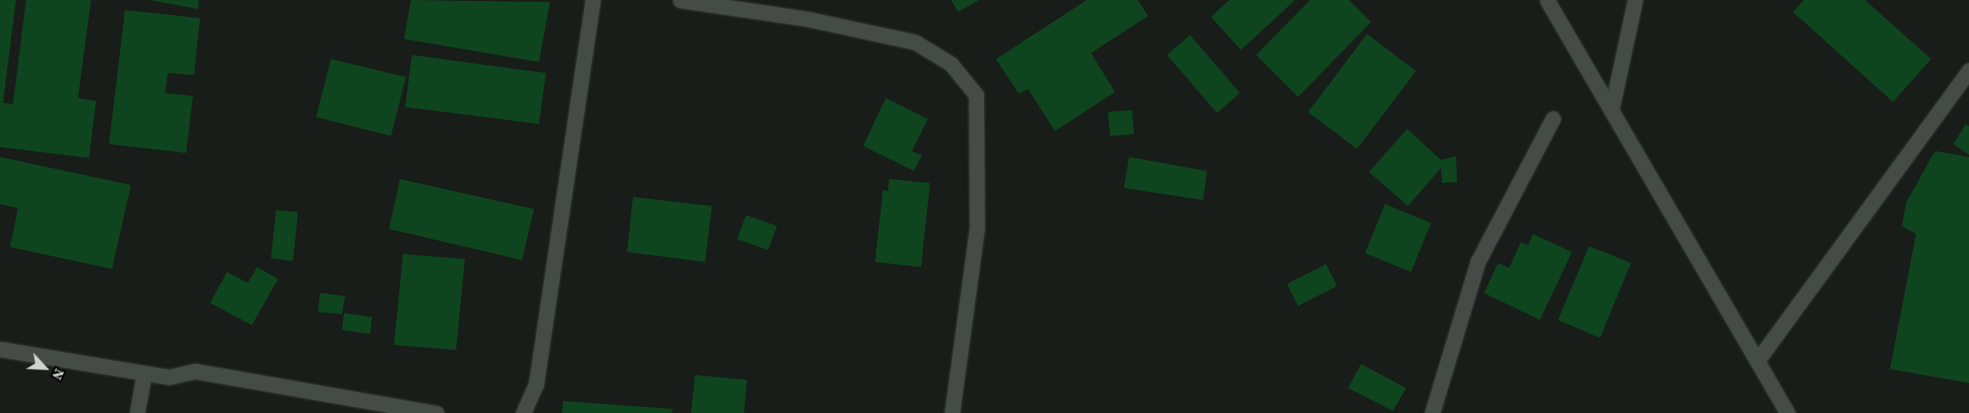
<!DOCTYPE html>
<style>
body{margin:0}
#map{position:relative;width:1969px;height:413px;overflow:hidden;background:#191d19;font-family:"Source Serif 4",serif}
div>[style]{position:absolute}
.building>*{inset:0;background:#0e451e}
.roads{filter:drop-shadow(0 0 1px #363936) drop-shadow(0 0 1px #363936)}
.minor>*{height:15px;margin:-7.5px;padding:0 7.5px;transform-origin:7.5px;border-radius:7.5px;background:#454b46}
span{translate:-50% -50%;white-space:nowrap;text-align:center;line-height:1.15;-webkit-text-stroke:5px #060706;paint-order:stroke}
.north{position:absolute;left:20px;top:343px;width:50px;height:50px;-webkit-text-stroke:4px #060706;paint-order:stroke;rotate:115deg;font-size:14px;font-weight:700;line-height:20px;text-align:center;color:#d1d5d2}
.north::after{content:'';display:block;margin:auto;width:18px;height:22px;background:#d1d5d2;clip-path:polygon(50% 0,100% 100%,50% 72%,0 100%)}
</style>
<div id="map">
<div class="building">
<div style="clip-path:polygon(0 0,16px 0,3px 103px,13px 104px,26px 0,91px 0,78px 98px,96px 101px,89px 158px,0 147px)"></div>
<div style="clip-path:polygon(150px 0,199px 0,198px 9px)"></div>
<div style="clip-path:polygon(411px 0,550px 2px,539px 62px,404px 39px)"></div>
<div style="clip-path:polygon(951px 0,979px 0,958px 12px)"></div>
<div style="clip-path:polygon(1087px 0,1138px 0,1148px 16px,1091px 53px,1115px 92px,1055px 131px,1028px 89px,1019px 94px,996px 59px)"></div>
<div style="clip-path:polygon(1229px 0,1295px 0,1241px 50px,1211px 17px)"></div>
<div style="clip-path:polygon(1310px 0,1349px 0,1371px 22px,1298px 97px,1256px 55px)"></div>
<div style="clip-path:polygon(1804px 0,1865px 0,1931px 59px,1893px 102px,1793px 12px)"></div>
<div style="clip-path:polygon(125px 10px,200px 18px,194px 75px,168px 73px,165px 93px,193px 96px,186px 153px,109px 144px)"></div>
<div style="clip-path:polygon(1367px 34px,1416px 71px,1357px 149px,1308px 112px)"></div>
<div style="clip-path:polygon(1190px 35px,1240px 93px,1217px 113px,1167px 55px)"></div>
<div style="clip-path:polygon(412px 55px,546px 73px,539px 124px,405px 107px)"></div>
<div style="clip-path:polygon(331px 59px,406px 77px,391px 136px,316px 117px)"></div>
<div style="clip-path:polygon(886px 98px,928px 119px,912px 151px,922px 155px,914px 171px,863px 146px)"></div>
<div style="clip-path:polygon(1132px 110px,1134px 134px,1110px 136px,1108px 112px)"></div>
<div style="clip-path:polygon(1966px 124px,1969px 126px,1969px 155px,1953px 144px)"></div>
<div style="clip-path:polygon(1407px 129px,1441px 160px,1456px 156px,1457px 182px,1442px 183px,1441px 168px,1408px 206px,1369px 172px)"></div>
<div style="clip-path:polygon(1935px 151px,1969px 157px,1969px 383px,1890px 369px,1916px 234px,1902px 226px,1906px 203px)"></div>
<div style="clip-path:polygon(0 157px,131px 185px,112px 269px,10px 247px,18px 208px,0 204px)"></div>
<div style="clip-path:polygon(1129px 157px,1207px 171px,1203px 200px,1124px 188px)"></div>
<div style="clip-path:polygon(400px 179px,534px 209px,522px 260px,389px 229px)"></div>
<div style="clip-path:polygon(889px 179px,930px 183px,921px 267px,875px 262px,883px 190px,888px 191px)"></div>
<div style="clip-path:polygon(633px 197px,712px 206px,705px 262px,627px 252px)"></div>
<div style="clip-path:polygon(1385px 204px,1431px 223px,1411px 272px,1365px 253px)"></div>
<div style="clip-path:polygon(276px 210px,298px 212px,293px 261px,271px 258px)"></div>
<div style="clip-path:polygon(746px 215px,777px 226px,768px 250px,737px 239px)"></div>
<div style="clip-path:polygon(1533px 234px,1572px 252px,1540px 320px,1484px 293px,1498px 263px,1509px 268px,1521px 242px,1528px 245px)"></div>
<div style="clip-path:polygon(1589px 246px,1631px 263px,1600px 338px,1558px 320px)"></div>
<div style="clip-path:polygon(403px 254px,465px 259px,456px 350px,394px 345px)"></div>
<div style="clip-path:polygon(1326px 264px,1337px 286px,1298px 306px,1287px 284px)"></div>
<div style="clip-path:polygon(257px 267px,278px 279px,252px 325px,210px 303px,227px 272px,248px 283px)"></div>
<div style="clip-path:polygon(320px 293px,345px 296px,342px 314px,318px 312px)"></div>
<div style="clip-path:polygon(344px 313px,372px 317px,370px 334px,342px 330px)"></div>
<div style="clip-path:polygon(1361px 364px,1406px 388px,1393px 411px,1348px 388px)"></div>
<div style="clip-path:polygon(695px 375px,747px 380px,744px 413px,691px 413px)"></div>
<div style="clip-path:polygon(563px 401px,673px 409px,672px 413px,562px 413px)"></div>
</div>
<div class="roads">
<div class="minor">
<div style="left:680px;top:0;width:129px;rotate:8.4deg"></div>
<div style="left:808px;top:19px;width:109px;rotate:12.1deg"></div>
<div style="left:915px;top:42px;width:42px;rotate:31.4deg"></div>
<div style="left:951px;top:64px;width:40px;rotate:51deg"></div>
<div style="left:976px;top:95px;width:132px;rotate:89.6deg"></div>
<div style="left:977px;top:227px;width:188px;rotate:97.7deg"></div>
<div style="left:1547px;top:0;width:478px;rotate:59.8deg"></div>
<div style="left:1612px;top:107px;width:109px;rotate:-77.9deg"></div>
<div style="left:0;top:349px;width:171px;rotate:9.4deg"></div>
<div style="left:169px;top:377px;width:27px;rotate:-13deg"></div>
<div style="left:195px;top:371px;width:245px;rotate:9.9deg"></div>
<div style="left:1757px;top:361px;width:360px;rotate:-53.9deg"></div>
<div style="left:137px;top:413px;width:40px;rotate:-80deg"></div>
<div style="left:523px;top:413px;width:32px;rotate:-66deg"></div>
<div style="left:536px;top:384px;width:388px;rotate:-81.6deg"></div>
<div style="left:1432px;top:413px;width:159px;rotate:-73.2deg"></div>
<div style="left:1478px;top:261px;width:161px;rotate:-62.3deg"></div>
</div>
</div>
<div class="north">N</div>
</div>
